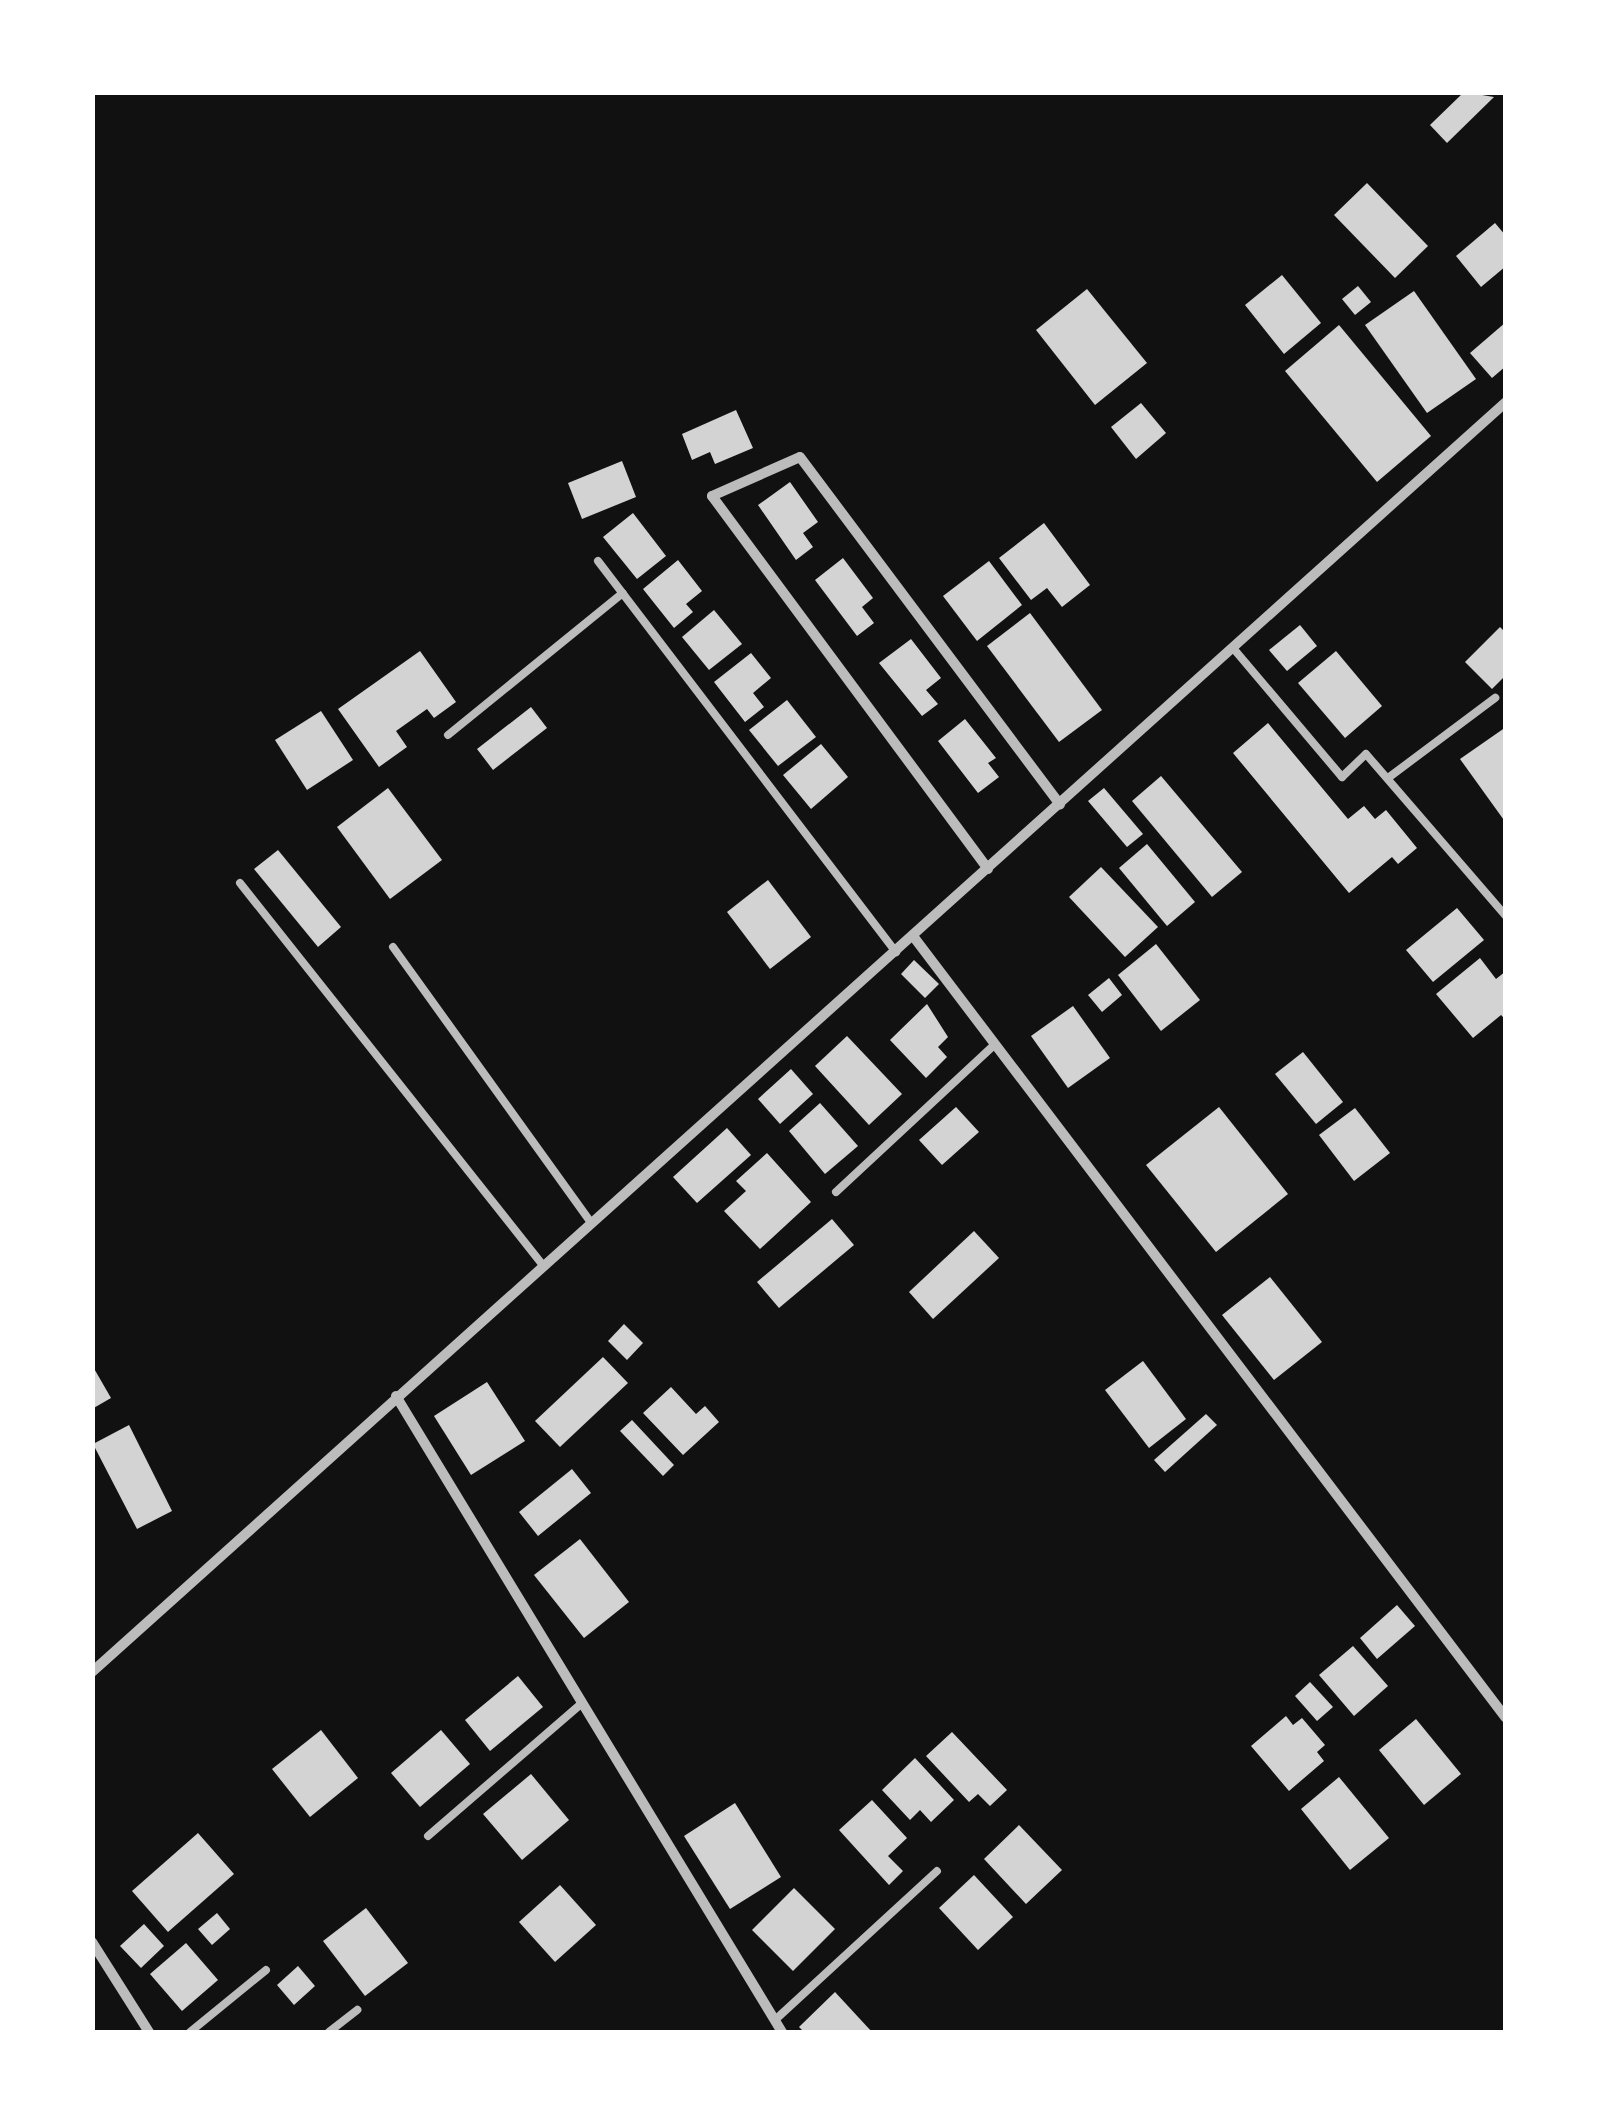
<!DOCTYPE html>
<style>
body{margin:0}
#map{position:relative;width:1598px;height:2125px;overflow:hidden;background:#111;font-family:Signika,sans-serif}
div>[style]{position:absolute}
.building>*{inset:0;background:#d3d3d3}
.service>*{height:8px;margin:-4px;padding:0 4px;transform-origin:4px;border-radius:4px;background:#bcbcbc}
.minor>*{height:10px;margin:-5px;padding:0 5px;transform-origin:5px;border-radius:5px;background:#bcbcbc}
span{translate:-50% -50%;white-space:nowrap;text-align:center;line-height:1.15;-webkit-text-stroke:10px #fff;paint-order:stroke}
.frame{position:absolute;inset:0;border:95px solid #fff;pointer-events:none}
</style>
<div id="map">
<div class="building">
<div style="clip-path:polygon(1464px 92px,1494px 97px,1447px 143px,1430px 125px)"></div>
<div style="clip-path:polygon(1367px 183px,1428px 246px,1395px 278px,1334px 215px)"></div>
<div style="clip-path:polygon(1495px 223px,1506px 236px,1506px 266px,1481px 287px,1456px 256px)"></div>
<div style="clip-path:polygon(1282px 275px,1321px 323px,1284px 354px,1245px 305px)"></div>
<div style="clip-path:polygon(1358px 286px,1371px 302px,1355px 315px,1342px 299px)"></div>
<div style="clip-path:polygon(1087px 289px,1147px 363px,1095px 405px,1036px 330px)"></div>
<div style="clip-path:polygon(1414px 291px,1476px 379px,1427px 413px,1365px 325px)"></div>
<div style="clip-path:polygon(1506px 322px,1506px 366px,1492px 378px,1470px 353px)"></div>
<div style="clip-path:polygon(1339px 325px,1431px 436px,1377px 482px,1285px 371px)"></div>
<div style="clip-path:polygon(1141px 403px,1166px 433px,1136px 459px,1111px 427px)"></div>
<div style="clip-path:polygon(736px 410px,753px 448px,715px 464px,710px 452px,692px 460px,682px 434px)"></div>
<div style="clip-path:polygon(622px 461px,636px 497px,582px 519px,568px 483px)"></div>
<div style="clip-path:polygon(790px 482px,818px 522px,803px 533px,813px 547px,796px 560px,758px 505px)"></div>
<div style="clip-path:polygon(633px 513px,666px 556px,637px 579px,603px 537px)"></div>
<div style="clip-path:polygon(1044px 523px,1090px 585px,1062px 607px,1047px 588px,1031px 600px,999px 558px)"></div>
<div style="clip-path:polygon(843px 558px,873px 598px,862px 607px,874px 623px,857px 636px,815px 580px)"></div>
<div style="clip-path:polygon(678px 560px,702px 591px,686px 604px,693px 612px,674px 628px,643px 589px)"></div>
<div style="clip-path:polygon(989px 561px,1022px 605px,977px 641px,943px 596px)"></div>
<div style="clip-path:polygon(714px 610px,742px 644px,709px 670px,682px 637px)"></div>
<div style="clip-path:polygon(1030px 613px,1102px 710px,1059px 742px,987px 646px)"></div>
<div style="clip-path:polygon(1300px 625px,1317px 646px,1287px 671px,1269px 650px)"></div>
<div style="clip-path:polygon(1500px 627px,1506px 633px,1506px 675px,1492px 689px,1465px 662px)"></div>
<div style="clip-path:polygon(911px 639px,941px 678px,926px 690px,938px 704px,922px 716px,879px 663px)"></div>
<div style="clip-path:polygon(420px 651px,456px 702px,434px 718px,427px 709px,396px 731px,407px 747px,379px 767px,338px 709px)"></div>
<div style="clip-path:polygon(1336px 651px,1382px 706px,1345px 738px,1298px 683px)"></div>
<div style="clip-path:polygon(751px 653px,771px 678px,753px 693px,764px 707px,745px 722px,714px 682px)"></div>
<div style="clip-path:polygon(787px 700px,816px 737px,778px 766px,749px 730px)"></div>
<div style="clip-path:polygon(531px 707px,547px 728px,493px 770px,477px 749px)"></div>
<div style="clip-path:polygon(321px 711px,353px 760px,307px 790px,275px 740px)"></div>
<div style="clip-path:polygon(965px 719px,996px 758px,988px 763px,999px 777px,978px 793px,938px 741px)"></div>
<div style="clip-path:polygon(1268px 723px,1348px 819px,1364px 806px,1375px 819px,1386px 810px,1417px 848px,1398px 864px,1392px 857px,1349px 893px,1233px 753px)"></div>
<div style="clip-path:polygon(1506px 727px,1506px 823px,1460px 759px)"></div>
<div style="clip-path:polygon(821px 744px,848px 777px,811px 809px,783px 775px)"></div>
<div style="clip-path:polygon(1161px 776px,1242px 872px,1212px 897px,1132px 801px)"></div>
<div style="clip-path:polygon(388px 788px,442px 860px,390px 899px,337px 827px)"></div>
<div style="clip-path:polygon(1104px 788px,1143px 834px,1127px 847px,1088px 801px)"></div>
<div style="clip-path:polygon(1147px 844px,1195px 902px,1167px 926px,1119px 868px)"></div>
<div style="clip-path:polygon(278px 850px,341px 927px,318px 947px,254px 869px)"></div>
<div style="clip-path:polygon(1101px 867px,1158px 927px,1125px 957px,1069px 897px)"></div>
<div style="clip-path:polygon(768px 880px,811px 937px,770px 969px,727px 912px)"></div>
<div style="clip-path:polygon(1457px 908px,1484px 940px,1433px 982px,1406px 950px)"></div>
<div style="clip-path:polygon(1156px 944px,1200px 1000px,1161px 1031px,1118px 975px)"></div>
<div style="clip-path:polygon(1480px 958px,1496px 979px,1506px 971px,1506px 1020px,1501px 1015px,1473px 1038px,1436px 994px)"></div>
<div style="clip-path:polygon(914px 960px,939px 984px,925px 998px,901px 974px)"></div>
<div style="clip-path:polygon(1109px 978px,1122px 995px,1102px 1012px,1088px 995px)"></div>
<div style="clip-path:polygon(927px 1004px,948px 1037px,938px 1047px,947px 1057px,926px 1078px,890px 1040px)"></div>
<div style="clip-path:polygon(1073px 1006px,1110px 1058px,1068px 1088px,1031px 1036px)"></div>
<div style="clip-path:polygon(847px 1036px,902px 1094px,869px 1125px,815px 1066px)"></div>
<div style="clip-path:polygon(1303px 1052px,1343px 1102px,1316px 1124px,1275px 1074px)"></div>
<div style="clip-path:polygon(791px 1069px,813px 1094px,780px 1124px,758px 1099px)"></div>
<div style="clip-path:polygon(820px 1103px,858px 1146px,825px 1174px,789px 1131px)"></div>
<div style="clip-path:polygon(956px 1107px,979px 1132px,942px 1165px,919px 1140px)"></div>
<div style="clip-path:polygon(1219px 1107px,1288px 1194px,1216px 1252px,1146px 1165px)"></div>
<div style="clip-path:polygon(1355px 1108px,1390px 1153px,1354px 1181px,1319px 1135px)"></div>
<div style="clip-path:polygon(727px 1128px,751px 1155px,697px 1203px,673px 1177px)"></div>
<div style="clip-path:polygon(767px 1153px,811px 1202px,760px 1249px,724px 1211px,746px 1191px,736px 1181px)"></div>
<div style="clip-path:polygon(832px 1219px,854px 1245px,779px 1308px,757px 1282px)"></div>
<div style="clip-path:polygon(974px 1231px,999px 1258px,933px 1319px,909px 1292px)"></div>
<div style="clip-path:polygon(1270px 1277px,1322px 1342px,1274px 1380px,1222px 1315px)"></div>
<div style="clip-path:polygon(624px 1324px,643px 1343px,627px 1360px,608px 1341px)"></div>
<div style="clip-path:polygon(603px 1357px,628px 1383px,560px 1447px,535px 1421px)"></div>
<div style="clip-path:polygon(1143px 1361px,1186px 1419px,1149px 1448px,1105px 1390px)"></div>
<div style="clip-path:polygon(92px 1365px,111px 1398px,92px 1409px)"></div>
<div style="clip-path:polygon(487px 1382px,525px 1441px,471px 1475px,434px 1416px)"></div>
<div style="clip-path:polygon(671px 1387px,696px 1414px,705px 1406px,719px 1422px,683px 1455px,643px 1413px)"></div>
<div style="clip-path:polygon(1206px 1414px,1217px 1425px,1165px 1472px,1154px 1460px)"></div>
<div style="clip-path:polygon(632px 1420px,674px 1465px,663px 1476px,620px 1431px)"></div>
<div style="clip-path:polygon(129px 1425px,172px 1511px,137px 1529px,93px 1444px)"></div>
<div style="clip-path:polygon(572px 1469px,591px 1493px,538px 1536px,519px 1512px)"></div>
<div style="clip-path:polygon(580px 1539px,629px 1602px,584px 1638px,534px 1575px)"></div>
<div style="clip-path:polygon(1397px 1605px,1415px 1626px,1377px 1659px,1360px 1638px)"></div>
<div style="clip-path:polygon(1353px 1646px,1388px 1686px,1354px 1716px,1319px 1675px)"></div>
<div style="clip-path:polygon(518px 1676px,543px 1707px,490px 1751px,465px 1720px)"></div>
<div style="clip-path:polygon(1310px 1682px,1333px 1707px,1317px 1721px,1295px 1696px)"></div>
<div style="clip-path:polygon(1286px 1716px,1293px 1725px,1302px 1718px,1325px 1745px,1317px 1752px,1324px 1761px,1289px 1791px,1251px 1746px)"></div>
<div style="clip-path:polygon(1416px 1719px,1461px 1774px,1424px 1805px,1379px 1750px)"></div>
<div style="clip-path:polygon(321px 1730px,358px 1778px,310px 1817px,272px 1769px)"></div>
<div style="clip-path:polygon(441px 1730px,470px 1764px,420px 1807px,391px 1773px)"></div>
<div style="clip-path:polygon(952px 1732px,1007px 1790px,990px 1806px,978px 1794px,969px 1802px,926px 1756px)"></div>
<div style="clip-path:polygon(915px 1758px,954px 1800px,931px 1822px,920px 1810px,910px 1820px,882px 1790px)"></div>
<div style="clip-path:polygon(531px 1774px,569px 1820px,522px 1860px,483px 1814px)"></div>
<div style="clip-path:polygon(1339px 1777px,1389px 1838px,1350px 1870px,1301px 1809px)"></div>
<div style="clip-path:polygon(872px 1800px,907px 1838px,888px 1856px,903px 1871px,889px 1885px,839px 1830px)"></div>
<div style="clip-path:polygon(735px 1803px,781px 1877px,730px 1909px,684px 1836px)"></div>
<div style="clip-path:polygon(1019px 1825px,1062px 1870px,1026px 1904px,984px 1859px)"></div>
<div style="clip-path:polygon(198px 1833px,234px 1874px,168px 1932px,132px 1891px)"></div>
<div style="clip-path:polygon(974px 1875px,1013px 1917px,978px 1950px,939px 1908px)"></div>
<div style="clip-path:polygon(560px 1885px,596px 1925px,555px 1962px,519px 1922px)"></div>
<div style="clip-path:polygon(794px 1888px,835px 1929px,793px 1971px,752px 1930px)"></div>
<div style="clip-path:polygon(366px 1908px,408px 1963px,365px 1996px,323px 1941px)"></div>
<div style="clip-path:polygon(217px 1913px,230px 1929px,212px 1945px,198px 1929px)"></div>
<div style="clip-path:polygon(144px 1924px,164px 1946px,141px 1968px,120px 1946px)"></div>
<div style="clip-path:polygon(186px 1943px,218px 1980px,182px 2011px,150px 1974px)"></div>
<div style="clip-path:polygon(298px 1966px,315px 1986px,294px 2005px,277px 1985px)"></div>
<div style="clip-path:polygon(835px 1992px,872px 2032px,804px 2032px,799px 2027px)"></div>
</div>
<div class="service">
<div style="left:598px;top:561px;width:492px;rotate:52.7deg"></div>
<div style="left:1233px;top:648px;width:169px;rotate:49.8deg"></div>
<div style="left:1342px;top:777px;width:33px;rotate:-44deg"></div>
<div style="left:1366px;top:754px;width:214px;rotate:49.2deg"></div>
<div style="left:448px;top:735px;width:225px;rotate:-39.1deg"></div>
<div style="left:1388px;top:778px;width:134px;rotate:-36.8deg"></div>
<div style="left:240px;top:883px;width:488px;rotate:51.6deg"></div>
<div style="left:393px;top:947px;width:340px;rotate:54.3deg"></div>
<div style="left:836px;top:1192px;width:217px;rotate:-42.9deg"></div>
<div style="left:428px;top:1836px;width:203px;rotate:-40.8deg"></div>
<div style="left:775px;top:2020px;width:220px;rotate:-42.6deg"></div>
<div style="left:190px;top:2032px;width:98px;rotate:-39.2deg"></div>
<div style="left:329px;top:2032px;width:36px;rotate:-38deg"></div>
</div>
<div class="minor">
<div style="left:988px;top:869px;width:464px;rotate:-126.5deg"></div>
<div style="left:712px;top:496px;width:96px;rotate:-23.9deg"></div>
<div style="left:800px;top:457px;width:434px;rotate:53.2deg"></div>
<div style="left:913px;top:936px;width:981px;rotate:52.83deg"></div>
<div style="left:396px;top:1396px;width:744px;rotate:58.75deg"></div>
<div style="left:92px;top:1672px;width:1901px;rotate:-41.93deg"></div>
<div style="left:92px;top:1942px;width:107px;rotate:57.7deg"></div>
</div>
<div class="frame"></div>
</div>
